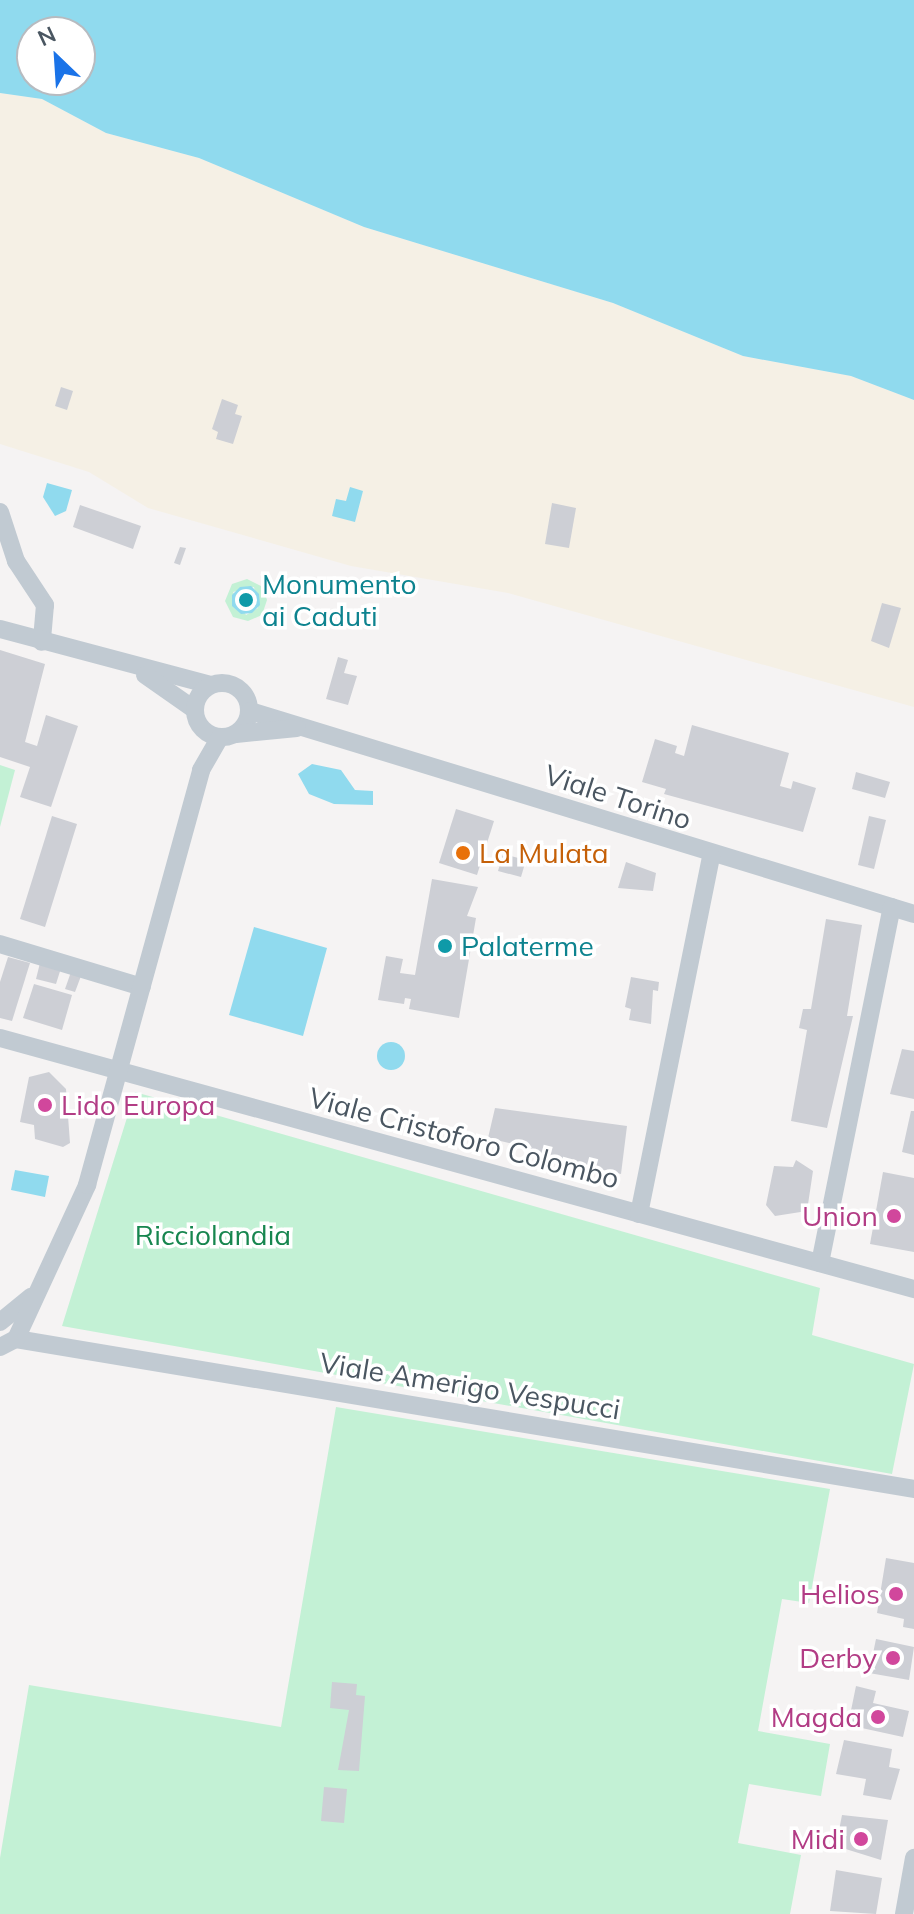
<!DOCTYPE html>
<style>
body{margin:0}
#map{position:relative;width:914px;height:1914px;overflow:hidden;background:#f5f3f3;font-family:Mulish,sans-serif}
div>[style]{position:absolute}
.green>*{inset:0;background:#c3f1d5}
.sand>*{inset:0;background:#f5f0e5}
.water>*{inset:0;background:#90daee}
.round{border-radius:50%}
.building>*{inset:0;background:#cdcfd5}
.minor>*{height:18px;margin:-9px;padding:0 9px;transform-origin:9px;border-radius:9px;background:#c1cad2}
.minor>.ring{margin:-9px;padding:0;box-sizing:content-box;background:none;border:18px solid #c1cad2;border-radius:50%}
.dots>*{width:22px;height:22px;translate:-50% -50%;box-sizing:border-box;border:4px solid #fff;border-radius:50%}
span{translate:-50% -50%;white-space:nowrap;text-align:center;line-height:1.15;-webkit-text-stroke:7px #fff;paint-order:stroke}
.culture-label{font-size:28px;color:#0d838f}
.left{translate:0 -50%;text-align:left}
.street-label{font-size:28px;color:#4a5661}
.food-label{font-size:28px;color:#c56008}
.hotel-label{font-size:28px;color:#b23c85}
.right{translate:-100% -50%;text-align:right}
.park-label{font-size:28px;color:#17864f}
.north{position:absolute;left:16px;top:16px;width:80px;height:80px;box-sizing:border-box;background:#fff;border:2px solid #b7bbc0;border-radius:50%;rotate:335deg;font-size:22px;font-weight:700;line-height:32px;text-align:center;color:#4a5661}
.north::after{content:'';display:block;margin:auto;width:28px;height:36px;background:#1a73e8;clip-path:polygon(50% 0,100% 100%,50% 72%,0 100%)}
</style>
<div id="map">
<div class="green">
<div style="clip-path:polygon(evenodd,247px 579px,263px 587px,267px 600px,262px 615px,248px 621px,233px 617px,225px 601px,232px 584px,247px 579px,254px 587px,258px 608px,246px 615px,233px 592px,254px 587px)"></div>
<div style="clip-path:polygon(0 765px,15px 770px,0 827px)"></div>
<div style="clip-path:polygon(135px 1092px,820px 1288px,812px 1335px,914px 1364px,892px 1474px,62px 1326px)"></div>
<div style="clip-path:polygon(336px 1407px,830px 1489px,809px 1603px,782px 1599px,758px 1731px,830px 1744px,821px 1796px,749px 1784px,738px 1843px,801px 1855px,790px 1914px,0 1914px,0 1858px,29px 1685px,281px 1727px)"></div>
</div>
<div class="sand">
<div style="clip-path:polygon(0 93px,42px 99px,106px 133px,199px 158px,364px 227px,613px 303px,743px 356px,851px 376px,914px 400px,914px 707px,508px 593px,351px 566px,148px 508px,89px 472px,0 444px)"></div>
</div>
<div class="water">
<div style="clip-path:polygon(evenodd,0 0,914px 0,914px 400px,851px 376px,743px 356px,613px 303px,364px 227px,199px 158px,106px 133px,42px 99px,0 93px,0 0,32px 32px,80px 32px,80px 80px,32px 80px,32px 32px)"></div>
<div style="clip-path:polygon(47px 483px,72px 490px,66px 511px,55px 516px,43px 497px)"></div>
<div style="clip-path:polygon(350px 487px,363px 491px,355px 522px,332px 516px,336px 499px,346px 501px)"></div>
<div style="clip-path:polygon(251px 586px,259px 594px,260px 605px,252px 613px,241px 614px,232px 606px,232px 595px,240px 587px)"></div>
<div style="clip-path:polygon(312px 764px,341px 770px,355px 790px,373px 791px,373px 805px,334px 804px,309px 794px,298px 774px)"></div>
<div style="clip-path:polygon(254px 927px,327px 948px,303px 1036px,229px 1015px)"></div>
<div class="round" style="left:377px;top:1042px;width:28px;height:28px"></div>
<div style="clip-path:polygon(15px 1170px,49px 1176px,45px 1197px,11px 1190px)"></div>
</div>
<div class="building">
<div style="clip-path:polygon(61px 387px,73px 391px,67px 410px,55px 406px)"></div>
<div style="clip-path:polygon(222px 399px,238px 405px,235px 414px,242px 416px,233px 444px,216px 439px,218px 432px,212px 429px)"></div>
<div style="clip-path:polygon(552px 503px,576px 508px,569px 548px,545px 544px)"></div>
<div style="clip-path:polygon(80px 505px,141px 526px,133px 549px,73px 527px)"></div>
<div style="clip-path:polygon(180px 547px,186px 548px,180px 565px,174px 563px)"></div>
<div style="clip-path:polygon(882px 603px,901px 608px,889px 648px,871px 641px)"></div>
<div style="clip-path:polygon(0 650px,45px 664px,25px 742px,37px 746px,46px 715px,78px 726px,51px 807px,20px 797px,30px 767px,0 757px)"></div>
<div style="clip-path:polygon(338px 657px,348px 660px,344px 673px,357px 676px,348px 705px,326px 699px)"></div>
<div style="clip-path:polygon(692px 725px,789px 753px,780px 786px,791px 789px,793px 781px,816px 788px,803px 832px,664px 794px,666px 789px,642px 782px,655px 739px,677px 746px,675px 753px,684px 756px)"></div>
<div style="clip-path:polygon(856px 772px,890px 782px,885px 798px,852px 789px)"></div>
<div style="clip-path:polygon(456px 809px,494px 821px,477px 875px,439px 863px)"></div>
<div style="clip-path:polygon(52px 816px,77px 824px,45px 927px,20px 919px)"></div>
<div style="clip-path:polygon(869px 816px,886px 820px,874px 869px,858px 865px)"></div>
<div style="clip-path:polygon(503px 854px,526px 860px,521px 877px,498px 871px)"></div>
<div style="clip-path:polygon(626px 862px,656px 873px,653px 891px,618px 888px)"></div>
<div style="clip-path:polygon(432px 879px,478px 887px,467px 916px,476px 918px,459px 1018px,409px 1009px,411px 999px,405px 998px,404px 1004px,378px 1000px,386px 956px,403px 959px,400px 973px,415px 975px)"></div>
<div style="clip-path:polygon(826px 919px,862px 925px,847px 1016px,853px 1016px,827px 1128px,791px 1121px,807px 1030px,799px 1028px,803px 1009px,811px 1009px)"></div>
<div style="clip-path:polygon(8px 957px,30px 963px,12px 1021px,0 1018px,0 982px)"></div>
<div style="clip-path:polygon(40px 963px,61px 968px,56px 984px,36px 979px)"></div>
<div style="clip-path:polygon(71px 972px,81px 976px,75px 992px,65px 989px)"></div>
<div style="clip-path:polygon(631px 977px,659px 982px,658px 991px,653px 990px,651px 1024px,629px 1020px,631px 1009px,625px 1007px)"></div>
<div style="clip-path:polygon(34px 984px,72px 995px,62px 1030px,23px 1018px)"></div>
<div style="clip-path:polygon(902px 1049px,914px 1051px,914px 1099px,890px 1094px)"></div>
<div style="clip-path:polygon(49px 1072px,66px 1089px,70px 1143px,63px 1147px,35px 1139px,34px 1125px,20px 1122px,29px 1077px)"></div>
<div style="clip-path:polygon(495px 1108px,627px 1126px,621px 1174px,529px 1153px,530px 1148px,488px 1138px)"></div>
<div style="clip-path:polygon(911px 1111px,914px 1111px,914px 1155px,902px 1152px)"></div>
<div style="clip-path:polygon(796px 1160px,813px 1171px,807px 1211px,775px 1216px,766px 1205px,774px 1166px,793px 1167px)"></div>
<div style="clip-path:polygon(883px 1172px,914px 1178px,914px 1252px,870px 1244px)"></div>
<div style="clip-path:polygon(886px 1558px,914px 1563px,914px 1629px,903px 1627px,904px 1619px,877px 1613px)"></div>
<div style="clip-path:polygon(876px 1639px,914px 1647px,909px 1680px,869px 1673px)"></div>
<div style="clip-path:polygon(332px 1682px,357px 1684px,356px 1695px,365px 1696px,359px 1771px,338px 1770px,349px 1710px,330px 1708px)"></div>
<div style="clip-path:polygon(856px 1686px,876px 1691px,873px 1703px,909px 1711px,903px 1737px,848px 1725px)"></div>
<div style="clip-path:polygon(844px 1740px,892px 1749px,889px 1767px,900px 1769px,891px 1800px,863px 1795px,866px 1779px,836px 1774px)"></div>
<div style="clip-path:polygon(324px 1787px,347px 1789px,344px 1823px,321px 1821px)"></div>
<div style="clip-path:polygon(842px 1815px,888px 1820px,881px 1860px,836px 1846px)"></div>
<div style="clip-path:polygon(836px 1870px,882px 1878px,876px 1914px,830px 1911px)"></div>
</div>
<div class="minor">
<div style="left:0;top:512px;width:52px;rotate:71.9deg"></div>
<div style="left:16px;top:561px;width:53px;rotate:56.6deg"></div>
<div style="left:45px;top:605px;width:37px;rotate:95deg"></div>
<div style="left:0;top:629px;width:217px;rotate:14.9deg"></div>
<div style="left:145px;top:675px;width:61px;rotate:35deg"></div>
<div class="ring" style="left:195px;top:683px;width:36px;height:36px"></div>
<div style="left:250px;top:711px;width:694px;rotate:17deg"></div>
<div style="left:236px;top:734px;width:61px;rotate:-5.6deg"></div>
<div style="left:0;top:944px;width:148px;rotate:16.8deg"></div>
<div style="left:0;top:1038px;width:948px;rotate:15.36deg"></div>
<div style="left:639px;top:1214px;width:365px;rotate:-78.6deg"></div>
<div style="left:820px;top:1263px;width:363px;rotate:-78.6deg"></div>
<div style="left:0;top:1322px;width:40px;rotate:-39deg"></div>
<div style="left:16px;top:1339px;width:910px;rotate:9.48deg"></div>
<div style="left:0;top:1347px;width:18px;rotate:-27deg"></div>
<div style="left:16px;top:1339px;width:170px;rotate:-65.2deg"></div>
<div style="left:87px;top:1185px;width:430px;rotate:-74.6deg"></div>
<div style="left:201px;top:770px;width:38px;rotate:-60deg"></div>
<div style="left:904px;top:1914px;width:57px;rotate:-79.9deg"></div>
</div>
<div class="dots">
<div style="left:246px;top:600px;background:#0f9aa8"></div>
<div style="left:463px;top:853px;background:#e8710a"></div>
<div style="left:445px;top:946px;background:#0f9aa8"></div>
<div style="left:45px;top:1105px;background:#d1479c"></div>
<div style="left:894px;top:1216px;background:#d1479c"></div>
<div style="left:896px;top:1594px;background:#d1479c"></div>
<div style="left:893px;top:1658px;background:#d1479c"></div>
<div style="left:878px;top:1717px;background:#d1479c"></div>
<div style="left:861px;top:1839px;background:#d1479c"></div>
</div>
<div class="culture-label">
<span class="left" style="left:262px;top:600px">Monumento<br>ai Caduti</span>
<span class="left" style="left:461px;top:946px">Palaterme</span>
</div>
<div class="street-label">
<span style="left:618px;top:797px;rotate:18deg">Viale Torino</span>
<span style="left:464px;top:1138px;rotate:15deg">Viale Cristoforo Colombo</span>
<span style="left:470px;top:1386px;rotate:9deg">Viale Amerigo Vespucci</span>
</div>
<div class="food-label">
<span class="left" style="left:479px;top:853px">La Mulata</span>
</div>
<div class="hotel-label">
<span class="left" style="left:61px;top:1105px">Lido Europa</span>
<span class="right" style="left:878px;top:1216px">Union</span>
<span class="right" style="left:880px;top:1594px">Helios</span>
<span class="right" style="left:877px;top:1658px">Derby</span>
<span class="right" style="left:862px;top:1717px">Magda</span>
<span class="right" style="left:845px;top:1839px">Midi</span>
</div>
<div class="park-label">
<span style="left:213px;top:1235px">Ricciolandia</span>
</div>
<div class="north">N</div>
</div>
